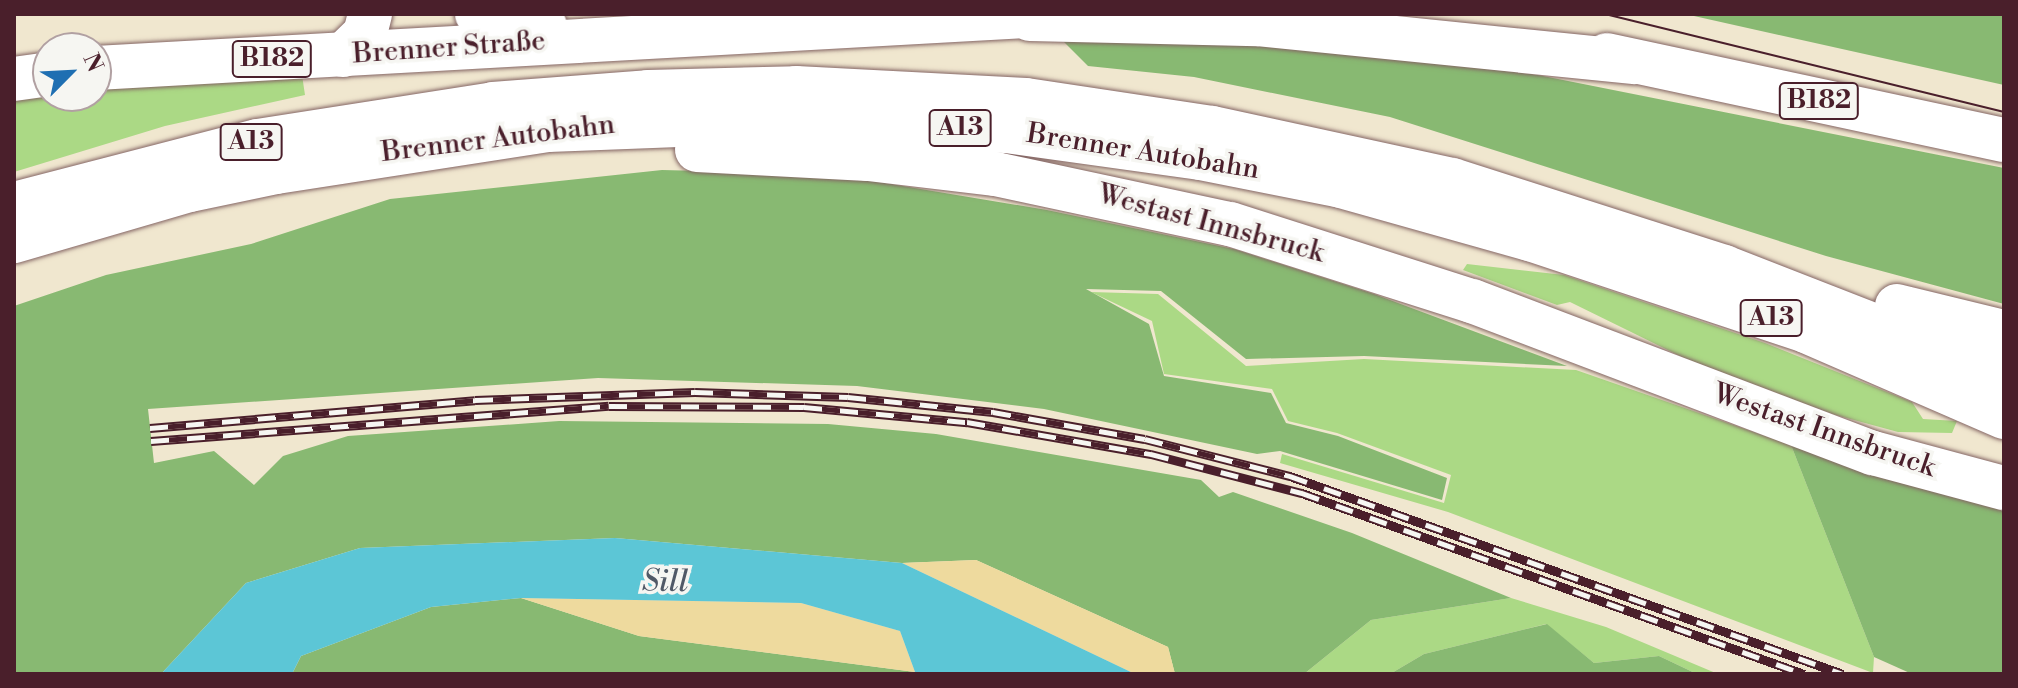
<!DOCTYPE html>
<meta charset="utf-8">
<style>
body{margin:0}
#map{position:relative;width:2018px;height:688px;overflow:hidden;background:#f0e7cf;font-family:"Libre Bodoni",serif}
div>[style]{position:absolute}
.green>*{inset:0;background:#abd985}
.forest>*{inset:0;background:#88b972}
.sand>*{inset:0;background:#eeda9e}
.water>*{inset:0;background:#5cc6d6}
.roads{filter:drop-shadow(0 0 2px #846564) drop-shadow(0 0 2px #846564)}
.primary>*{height:44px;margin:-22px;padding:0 22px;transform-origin:22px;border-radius:22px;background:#fff}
.motorway>*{height:44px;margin:-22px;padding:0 22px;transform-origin:22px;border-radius:22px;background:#fff}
.tram>*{height:2px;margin:-1px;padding:0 1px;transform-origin:1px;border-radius:1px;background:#4a1f2b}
.rail>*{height:9px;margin-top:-4.5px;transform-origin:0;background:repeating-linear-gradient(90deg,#f6f6f2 0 18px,#4a1f2b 0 36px);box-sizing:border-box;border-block:2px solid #4a1f2b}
span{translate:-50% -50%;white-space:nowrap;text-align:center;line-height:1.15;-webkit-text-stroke:7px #f6f6f2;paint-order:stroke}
.shield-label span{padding:2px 6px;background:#f6f6f2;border:2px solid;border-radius:6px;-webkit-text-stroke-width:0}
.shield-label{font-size:26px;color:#4a1f2b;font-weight:700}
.street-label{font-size:28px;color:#4a1f2b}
.water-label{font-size:30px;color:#505967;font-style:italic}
.frame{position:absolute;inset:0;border:16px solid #4a1f2b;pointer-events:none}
.north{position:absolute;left:32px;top:32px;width:80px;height:80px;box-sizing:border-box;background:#f6f6f2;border:2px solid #b1a0a2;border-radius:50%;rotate:66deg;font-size:22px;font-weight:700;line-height:32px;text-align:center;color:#4a1f2b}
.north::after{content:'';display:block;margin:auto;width:28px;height:36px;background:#1f6fb2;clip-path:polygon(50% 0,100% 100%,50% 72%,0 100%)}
</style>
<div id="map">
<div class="green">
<div style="clip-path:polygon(302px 75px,305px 95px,165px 126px,14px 172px,14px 94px,96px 96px,96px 89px)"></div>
<div style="clip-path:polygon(1467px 264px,1564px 275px,1765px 343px,1912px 402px,1923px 419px,1957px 421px,1952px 433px,1898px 432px,1832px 414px,1684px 358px,1570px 302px,1557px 305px,1463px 270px)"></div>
<div style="clip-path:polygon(1091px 292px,1158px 294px,1246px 366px,1364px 359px,1576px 370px,1791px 445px,1874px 657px,1873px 673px,1448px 512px,1280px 463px,1282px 454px,1444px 503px,1451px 475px,1337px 433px,1288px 421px,1272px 389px,1164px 374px,1152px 321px)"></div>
<div style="clip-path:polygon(1511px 598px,1606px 627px,1718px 674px,1697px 674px,1659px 656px,1594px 663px,1546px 624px,1424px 654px,1390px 674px,1304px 674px,1371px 620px)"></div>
</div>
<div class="forest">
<div style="clip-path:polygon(1685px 14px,2004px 14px,2004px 85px)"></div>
<div style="clip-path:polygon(1056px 34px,1214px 36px,1538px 75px,2004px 168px,2004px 304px,1826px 256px,1390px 117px,1194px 77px,1088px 66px)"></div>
<div style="clip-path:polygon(662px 170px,831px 174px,1047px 210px,1234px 249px,1374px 294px,1567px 366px,1364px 356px,1246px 359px,1161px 291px,1086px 289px,1149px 324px,1164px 376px,1271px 393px,1286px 423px,1338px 436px,1447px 478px,1442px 500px,1280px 451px,1257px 454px,1044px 409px,857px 386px,598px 378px,148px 409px,154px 463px,214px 451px,254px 485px,283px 456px,348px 436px,559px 421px,828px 424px,936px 434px,1201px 480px,1219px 497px,1233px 492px,1352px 533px,1511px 598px,1371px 620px,1304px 674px,1175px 674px,1168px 647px,976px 560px,902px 563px,615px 538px,360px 548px,246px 583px,161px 674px,14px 674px,14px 306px,106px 275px,251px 244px,390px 199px)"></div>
<div style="clip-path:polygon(1791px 445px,2004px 504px,2004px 674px,1912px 674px,1874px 657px)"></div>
<div style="clip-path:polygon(521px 598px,639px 636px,915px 672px,1010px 674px,292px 674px,301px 656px,431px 607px)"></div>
<div style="clip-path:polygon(1547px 624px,1594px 663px,1659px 656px,1697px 674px,1390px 674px,1424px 654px)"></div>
</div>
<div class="sand">
<div style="clip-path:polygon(976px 560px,1168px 647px,1175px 674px,1135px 674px,902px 563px)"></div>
<div style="clip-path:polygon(521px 598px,801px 603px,900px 631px,915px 672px,639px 636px)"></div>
</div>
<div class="water">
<div style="clip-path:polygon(615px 538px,902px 563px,1135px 674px,915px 672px,900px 631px,801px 603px,521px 598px,431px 607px,301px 656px,292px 674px,161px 674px,246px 583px,360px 548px)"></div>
</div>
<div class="roads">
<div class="primary">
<div style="left:477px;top:14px;width:69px;rotate:10deg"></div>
<div style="left:1030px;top:19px;width:228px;rotate:1.3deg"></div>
<div style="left:1258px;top:24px;width:378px;rotate:5.8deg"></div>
<div style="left:343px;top:55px;width:30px;rotate:-44deg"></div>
<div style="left:365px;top:34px;width:21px;rotate:-76deg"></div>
<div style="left:1607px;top:55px;width:406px;rotate:12.1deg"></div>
<div style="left:96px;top:68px;width:967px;rotate:-3.2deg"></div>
</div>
<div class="motorway">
<div style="left:14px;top:79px;width:34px;rotate:-8deg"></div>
<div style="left:697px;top:150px;width:171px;rotate:3deg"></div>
<div style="left:868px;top:159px;width:129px;rotate:6.7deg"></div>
<div style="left:996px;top:174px;width:239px;rotate:12.1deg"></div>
<div style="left:1230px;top:224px;width:254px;rotate:17.7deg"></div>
<div style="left:1472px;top:301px;width:429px;rotate:20.8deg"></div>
<div style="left:1873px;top:453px;width:136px;rotate:15deg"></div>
<div style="left:14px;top:204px;width:252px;rotate:-14.5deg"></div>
<div style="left:258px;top:141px;width:238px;rotate:-8.9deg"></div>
<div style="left:493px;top:104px;width:155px;rotate:-4.4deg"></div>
<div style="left:648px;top:92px;width:148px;rotate:-1.5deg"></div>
<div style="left:796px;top:88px;width:230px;rotate:3deg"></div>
<div style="left:1026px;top:100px;width:188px;rotate:8.6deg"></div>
<div style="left:1212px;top:128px;width:246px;rotate:12.2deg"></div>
<div style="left:1452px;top:180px;width:286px;rotate:17.7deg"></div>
<div style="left:1724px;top:267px;width:300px;rotate:21.3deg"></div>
<div style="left:14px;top:241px;width:183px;rotate:-16.2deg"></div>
<div style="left:190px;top:190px;width:88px;rotate:-11.8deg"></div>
<div style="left:276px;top:172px;width:275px;rotate:-8.8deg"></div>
<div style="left:548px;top:130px;width:261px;rotate:-2.2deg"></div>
<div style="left:809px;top:120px;width:197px;rotate:3.2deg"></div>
<div style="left:1006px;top:131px;width:196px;rotate:7.9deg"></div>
<div style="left:1200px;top:158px;width:144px;rotate:11.2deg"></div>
<div style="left:1341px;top:186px;width:196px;rotate:15.7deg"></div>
<div style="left:1530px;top:239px;width:291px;rotate:18.4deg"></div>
<div style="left:1806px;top:331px;width:216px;rotate:23.5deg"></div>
<div style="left:1897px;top:306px;width:110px;rotate:13.7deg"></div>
</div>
</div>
<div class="tram">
<div style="left:1605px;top:14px;width:411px;rotate:13.8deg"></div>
</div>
<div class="rail">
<div style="left:150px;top:428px;width:326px;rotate:-4.9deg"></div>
<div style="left:475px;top:400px;width:220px;rotate:-2.1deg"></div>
<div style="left:695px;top:392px;width:153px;rotate:1.9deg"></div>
<div style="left:848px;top:397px;width:146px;rotate:5.9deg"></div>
<div style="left:993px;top:412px;width:154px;rotate:10.1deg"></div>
<div style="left:1145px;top:439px;width:150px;rotate:14.3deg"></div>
<div style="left:1290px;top:476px;width:587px;rotate:19.7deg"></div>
<div style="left:151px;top:441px;width:459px;rotate:-4.4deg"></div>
<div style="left:609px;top:406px;width:195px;rotate:0.3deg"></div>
<div style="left:804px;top:407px;width:164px;rotate:5.3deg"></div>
<div style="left:967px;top:422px;width:187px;rotate:9.9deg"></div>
<div style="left:1151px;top:454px;width:156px;rotate:14.5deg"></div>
<div style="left:1302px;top:493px;width:534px;rotate:19.83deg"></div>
</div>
<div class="shield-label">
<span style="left:272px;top:59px">B182</span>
<span style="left:1819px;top:101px">B182</span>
<span style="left:960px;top:128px">A13</span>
<span style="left:251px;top:142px">A13</span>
<span style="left:1771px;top:318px">A13</span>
</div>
<div class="street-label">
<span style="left:449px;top:48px;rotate:-4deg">Brenner Straße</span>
<span style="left:498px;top:139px;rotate:-7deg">Brenner Autobahn</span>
<span style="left:1143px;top:152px;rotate:9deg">Brenner Autobahn</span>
<span style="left:1211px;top:224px;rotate:15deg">Westast Innsbruck</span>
<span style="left:1824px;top:431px;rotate:19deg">Westast Innsbruck</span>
</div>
<div class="water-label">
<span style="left:665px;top:582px;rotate:1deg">Sill</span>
</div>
<div class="frame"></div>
<div class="north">N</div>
</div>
